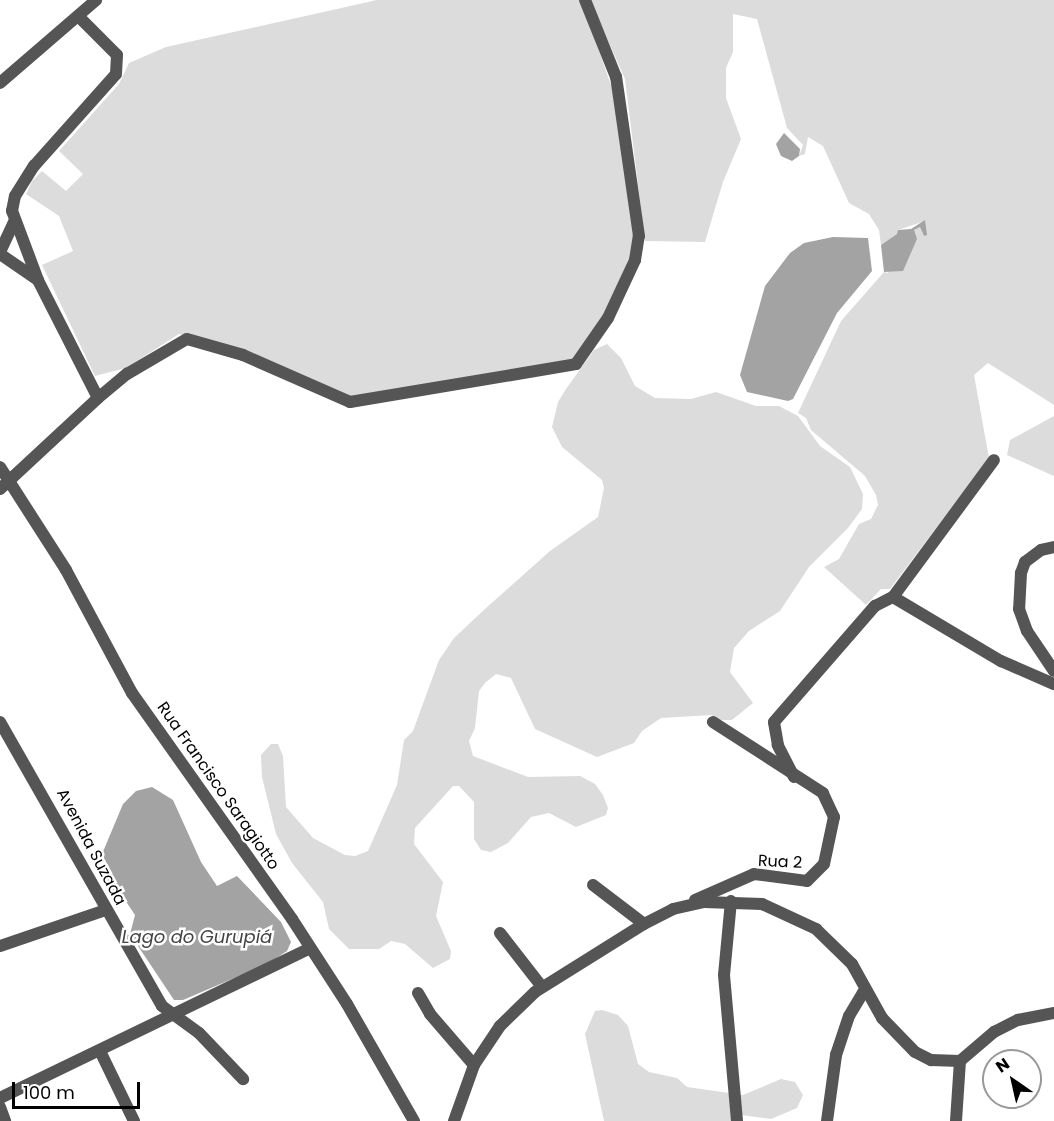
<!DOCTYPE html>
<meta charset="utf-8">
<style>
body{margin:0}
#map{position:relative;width:1054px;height:1121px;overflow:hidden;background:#fff;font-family:Poppins,sans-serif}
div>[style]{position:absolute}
.green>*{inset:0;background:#dcdcdc}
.water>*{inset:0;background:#a3a3a3}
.minor>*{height:12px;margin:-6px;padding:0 6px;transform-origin:6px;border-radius:6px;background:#555}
span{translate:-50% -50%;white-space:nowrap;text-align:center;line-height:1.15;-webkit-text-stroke:5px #fff;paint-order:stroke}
.street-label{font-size:16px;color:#000}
.water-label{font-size:18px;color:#444;font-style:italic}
.north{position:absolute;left:982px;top:1049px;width:60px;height:60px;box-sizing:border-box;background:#fff;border:2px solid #999;border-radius:50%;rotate:326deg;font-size:16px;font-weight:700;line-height:24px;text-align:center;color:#000}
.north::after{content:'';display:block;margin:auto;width:21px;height:27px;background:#000;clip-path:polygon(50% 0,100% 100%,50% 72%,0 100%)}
.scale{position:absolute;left:12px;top:1082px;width:128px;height:27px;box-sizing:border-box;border:3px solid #000;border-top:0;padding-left:8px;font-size:18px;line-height:21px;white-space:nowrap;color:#000;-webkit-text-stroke:4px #fff;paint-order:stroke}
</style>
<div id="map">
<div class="green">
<div style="clip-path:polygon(377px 0,581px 0,613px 91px,633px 212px,634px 247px,603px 317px,575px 359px,353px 399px,179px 334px,126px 368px,95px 376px,42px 265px,73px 251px,59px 216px,26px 194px,32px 181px,42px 171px,66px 191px,83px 174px,59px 151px,119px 84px,129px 63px,166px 47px)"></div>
<div style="clip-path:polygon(590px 0,1054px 0,1054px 405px,988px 363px,974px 375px,989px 458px,890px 589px,881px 589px,866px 605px,824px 567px,839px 559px,859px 524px,871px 519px,878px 505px,876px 495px,865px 476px,811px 430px,806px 418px,798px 413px,841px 321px,884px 272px,888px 273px,914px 230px,920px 227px,924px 236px,925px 221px,898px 230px,898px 234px,881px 245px,879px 230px,869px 214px,849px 203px,823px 146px,808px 137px,805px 154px,799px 156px,803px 145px,787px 128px,757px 19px,733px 14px,733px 52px,726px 68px,726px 98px,741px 139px,723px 182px,705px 242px,645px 241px,625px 79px)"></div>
<div style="clip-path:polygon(607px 344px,621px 358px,635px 386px,655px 398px,691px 399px,716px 392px,756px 406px,779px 406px,798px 416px,820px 446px,850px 467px,863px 494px,862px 509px,848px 528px,809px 567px,780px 611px,749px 631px,734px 648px,730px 672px,753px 703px,732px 720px,717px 720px,712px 715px,661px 718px,642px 731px,634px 743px,597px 757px,535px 729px,511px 678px,496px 674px,485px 683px,479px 691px,475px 728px,469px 741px,473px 756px,528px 777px,580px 776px,595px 784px,603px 795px,608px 808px,606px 815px,576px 827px,549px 813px,531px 817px,508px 843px,491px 852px,481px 850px,474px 839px,474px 802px,459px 786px,453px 786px,415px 828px,414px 844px,443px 882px,436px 916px,451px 951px,450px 959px,433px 968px,405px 944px,391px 941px,379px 949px,349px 949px,329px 929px,323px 902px,292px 863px,276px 834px,262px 777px,261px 755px,271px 744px,278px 744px,283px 756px,286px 807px,313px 838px,345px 855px,355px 856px,368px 851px,397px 785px,404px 740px,413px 731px,439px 660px,454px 638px,486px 608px,550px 551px,598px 517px,604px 488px,602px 480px,562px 447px,552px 427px,558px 402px,566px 389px,594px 350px)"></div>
<div style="clip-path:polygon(1054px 416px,1054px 476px,1007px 455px,1010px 440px)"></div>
<div style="clip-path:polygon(602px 1010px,618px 1015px,628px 1026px,638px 1064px,649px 1072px,677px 1078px,687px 1087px,743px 1095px,781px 1079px,795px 1082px,803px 1095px,797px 1108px,771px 1119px,741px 1115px,731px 1121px,604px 1121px,585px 1034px,595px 1011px)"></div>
</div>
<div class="water">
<div style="clip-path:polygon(784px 133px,800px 149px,799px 156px,792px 161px,781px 156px,776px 144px)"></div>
<div style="clip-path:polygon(925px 220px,927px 235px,924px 236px,920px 227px,914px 230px,917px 239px,903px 271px,884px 272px,881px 245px,897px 234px,898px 230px,911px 229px)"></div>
<div style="clip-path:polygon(833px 237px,868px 238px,872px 271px,837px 313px,793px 399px,788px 401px,747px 392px,740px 375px,765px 286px,790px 253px,804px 243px)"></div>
<div style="clip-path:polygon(152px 787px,173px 800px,201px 862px,217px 886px,237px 876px,281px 922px,291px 942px,287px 951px,267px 964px,183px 1000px,174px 1000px,130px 934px,135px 915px,127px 903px,114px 895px,97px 866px,123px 804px,136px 791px)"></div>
</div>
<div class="minor">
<div style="left:0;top:83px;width:127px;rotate:-40.8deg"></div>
<div style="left:0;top:252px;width:33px;rotate:-65deg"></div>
<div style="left:0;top:254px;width:46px;rotate:34.4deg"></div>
<div style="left:98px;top:398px;width:38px;rotate:-40deg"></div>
<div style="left:127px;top:374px;width:69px;rotate:-30.3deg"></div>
<div style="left:187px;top:339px;width:58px;rotate:15.9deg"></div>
<div style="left:243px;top:355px;width:117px;rotate:23.7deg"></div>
<div style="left:350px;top:402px;width:229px;rotate:-9.5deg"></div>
<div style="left:576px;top:364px;width:56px;rotate:-55.2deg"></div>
<div style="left:608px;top:318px;width:64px;rotate:-65deg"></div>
<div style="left:635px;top:260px;width:24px;rotate:-81deg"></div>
<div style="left:639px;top:236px;width:161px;rotate:-98.2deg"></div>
<div style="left:616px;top:77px;width:83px;rotate:-111.9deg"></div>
<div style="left:0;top:467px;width:122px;rotate:57.3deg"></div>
<div style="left:66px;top:570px;width:140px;rotate:61.8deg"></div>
<div style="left:132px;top:693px;width:277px;rotate:54.7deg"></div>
<div style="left:292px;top:919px;width:101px;rotate:57.1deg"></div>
<div style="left:347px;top:1004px;width:135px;rotate:60.2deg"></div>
<div style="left:0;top:489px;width:134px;rotate:-42.9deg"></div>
<div style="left:98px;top:398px;width:132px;rotate:-117deg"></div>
<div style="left:38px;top:280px;width:74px;rotate:-110.6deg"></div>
<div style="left:12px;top:211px;width:15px;rotate:-79deg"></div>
<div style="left:15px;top:196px;width:36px;rotate:-58deg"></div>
<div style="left:34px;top:166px;width:123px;rotate:-48.3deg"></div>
<div style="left:116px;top:74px;width:19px;rotate:-87deg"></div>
<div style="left:117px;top:55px;width:55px;rotate:-135deg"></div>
<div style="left:1054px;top:547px;width:13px;rotate:167deg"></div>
<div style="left:1041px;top:550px;width:20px;rotate:143deg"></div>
<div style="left:1025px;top:562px;width:12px;rotate:110deg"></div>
<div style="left:1021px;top:573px;width:36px;rotate:93deg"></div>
<div style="left:1019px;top:609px;width:23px;rotate:70deg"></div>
<div style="left:1027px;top:631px;width:48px;rotate:56deg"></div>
<div style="left:893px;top:597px;width:126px;rotate:30.7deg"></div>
<div style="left:1001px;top:661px;width:58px;rotate:23.5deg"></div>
<div style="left:0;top:722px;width:327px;rotate:60.3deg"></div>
<div style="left:162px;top:1006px;width:46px;rotate:36.1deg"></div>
<div style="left:199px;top:1033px;width:64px;rotate:46.3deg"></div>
<div style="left:794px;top:777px;width:36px;rotate:-117deg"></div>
<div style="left:778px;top:745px;width:23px;rotate:-100deg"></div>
<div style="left:774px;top:722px;width:154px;rotate:-49deg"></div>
<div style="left:875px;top:606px;width:20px;rotate:-27deg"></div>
<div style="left:893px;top:597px;width:170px;rotate:-53.6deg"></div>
<div style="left:593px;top:885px;width:64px;rotate:37.4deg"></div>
<div style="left:695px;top:900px;width:64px;rotate:-23.8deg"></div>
<div style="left:754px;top:874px;width:53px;rotate:7.5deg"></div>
<div style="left:807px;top:881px;width:24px;rotate:-45deg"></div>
<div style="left:824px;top:864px;width:48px;rotate:-78deg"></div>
<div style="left:834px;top:817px;width:26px;rotate:-115deg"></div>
<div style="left:823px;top:793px;width:131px;rotate:-147.2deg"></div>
<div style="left:731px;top:901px;width:74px;rotate:95.4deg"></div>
<div style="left:724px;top:975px;width:147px;rotate:84.9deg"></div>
<div style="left:500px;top:933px;width:68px;rotate:52.1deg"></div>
<div style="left:0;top:946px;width:112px;rotate:-18.8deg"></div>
<div style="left:418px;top:993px;width:24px;rotate:60deg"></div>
<div style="left:430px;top:1014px;width:67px;rotate:49.2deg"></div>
<div style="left:100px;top:1051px;width:78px;rotate:64.1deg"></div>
<div style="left:0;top:1098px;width:344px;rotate:-25.8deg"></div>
<div style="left:0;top:1107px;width:15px;rotate:70deg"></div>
<div style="left:454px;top:1121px;width:59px;rotate:-70.3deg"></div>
<div style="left:474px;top:1065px;width:47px;rotate:-56.3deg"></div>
<div style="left:500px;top:1026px;width:49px;rotate:-44.2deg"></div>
<div style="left:535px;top:992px;width:128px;rotate:-32deg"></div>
<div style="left:644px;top:924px;width:33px;rotate:-27deg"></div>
<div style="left:673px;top:909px;width:32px;rotate:-13deg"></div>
<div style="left:704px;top:902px;width:58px;rotate:2deg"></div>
<div style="left:762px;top:904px;width:60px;rotate:24.8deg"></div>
<div style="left:816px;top:929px;width:50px;rotate:44.2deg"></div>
<div style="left:852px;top:964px;width:62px;rotate:60.9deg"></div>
<div style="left:882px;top:1018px;width:47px;rotate:45.9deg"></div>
<div style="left:915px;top:1052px;width:18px;rotate:27deg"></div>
<div style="left:931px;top:1060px;width:29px;rotate:2deg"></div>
<div style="left:960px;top:1061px;width:45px;rotate:-40.5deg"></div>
<div style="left:994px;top:1032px;width:27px;rotate:-27deg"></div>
<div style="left:1018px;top:1020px;width:37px;rotate:-11deg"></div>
<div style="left:827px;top:1121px;width:67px;rotate:-82.2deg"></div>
<div style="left:836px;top:1055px;width:41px;rotate:-71.6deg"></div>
<div style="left:849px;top:1016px;width:31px;rotate:-59deg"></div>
<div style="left:956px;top:1121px;width:60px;rotate:-86.2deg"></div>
</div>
<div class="street-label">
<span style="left:218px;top:786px;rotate:55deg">Rua Francisco Saragiotto</span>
<span style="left:91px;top:847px;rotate:62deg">Avenida Suzada</span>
<span style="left:780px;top:862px;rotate:3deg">Rua 2</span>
</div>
<div class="water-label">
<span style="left:197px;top:937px">Lago do Gurupiá</span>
</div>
<div class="north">N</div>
<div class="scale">100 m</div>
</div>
